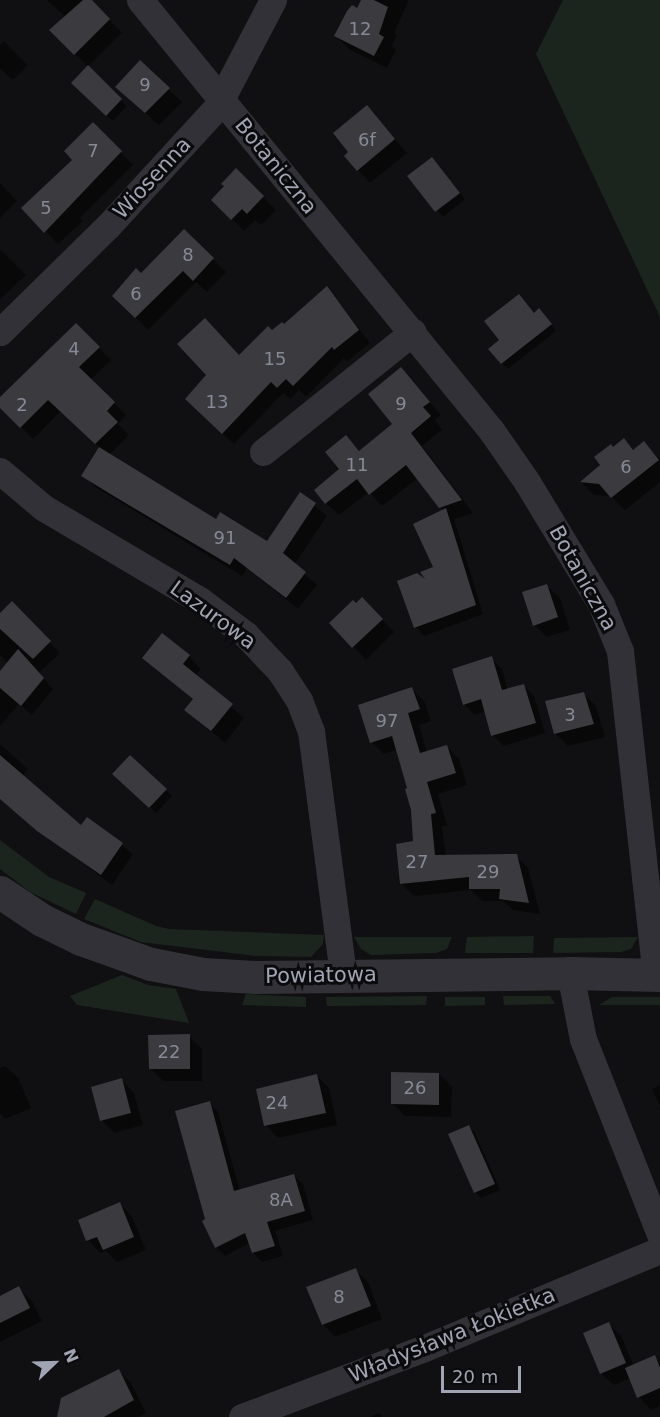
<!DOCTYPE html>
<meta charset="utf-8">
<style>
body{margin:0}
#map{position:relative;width:660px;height:1417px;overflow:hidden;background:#101012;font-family:"DejaVu Sans",sans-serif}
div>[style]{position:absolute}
.green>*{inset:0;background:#1c241e}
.shadow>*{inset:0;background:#0007}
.building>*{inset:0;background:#3a3a3f}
.minor>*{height:27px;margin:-13.5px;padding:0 13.5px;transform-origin:13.5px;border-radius:13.5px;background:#313137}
.tertiary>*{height:33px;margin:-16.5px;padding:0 16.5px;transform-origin:16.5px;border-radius:16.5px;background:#313137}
span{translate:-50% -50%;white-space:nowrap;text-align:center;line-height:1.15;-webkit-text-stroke:6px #0b0b0d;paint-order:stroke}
.number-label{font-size:18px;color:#868a96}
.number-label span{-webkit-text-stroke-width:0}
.street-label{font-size:21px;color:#a0a4b3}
.north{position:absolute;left:24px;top:1333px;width:60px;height:60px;-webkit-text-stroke:4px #0b0b0d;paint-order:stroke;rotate:67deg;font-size:16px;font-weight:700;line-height:24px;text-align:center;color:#a0a4b3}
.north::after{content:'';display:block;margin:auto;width:21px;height:27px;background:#a0a4b3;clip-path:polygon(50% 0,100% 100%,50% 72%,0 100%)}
.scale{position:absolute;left:441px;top:1366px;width:80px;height:27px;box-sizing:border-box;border:3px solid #a0a4b3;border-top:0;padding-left:8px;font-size:18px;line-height:21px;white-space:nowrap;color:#a0a4b3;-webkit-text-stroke:4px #0b0b0d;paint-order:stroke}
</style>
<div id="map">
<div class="green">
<div style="clip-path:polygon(563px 0,660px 0,660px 317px,536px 54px)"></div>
<div style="clip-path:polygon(0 840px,49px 877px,86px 893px,76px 914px,30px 892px,0 869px)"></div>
<div style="clip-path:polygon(95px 899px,156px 926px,169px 929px,324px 935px,323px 944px,311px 957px,257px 956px,141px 942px,84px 919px)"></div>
<div style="clip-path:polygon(534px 936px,533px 953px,465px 953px,467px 937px)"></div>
<div style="clip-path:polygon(354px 937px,452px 937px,447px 949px,436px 953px,371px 955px,361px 949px)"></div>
<div style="clip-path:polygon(638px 937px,631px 949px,621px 952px,553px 953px,554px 938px)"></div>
<div style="clip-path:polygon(122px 975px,148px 985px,176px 989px,189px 1023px,77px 1005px,70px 996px)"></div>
<div style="clip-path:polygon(246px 994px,306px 997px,306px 1007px,242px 1005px)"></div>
<div style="clip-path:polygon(427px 996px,426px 1005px,327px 1006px,326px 997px)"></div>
<div style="clip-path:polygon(503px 996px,550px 996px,555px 1004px,504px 1005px)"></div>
<div style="clip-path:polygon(445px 997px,485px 997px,485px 1005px,445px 1006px)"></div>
<div style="clip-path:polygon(612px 997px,660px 997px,660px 1005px,599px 1005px)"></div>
</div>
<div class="shadow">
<div style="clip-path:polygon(47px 0,90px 0,122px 33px,88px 67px,51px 30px,65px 17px)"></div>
<div style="clip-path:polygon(362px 0,409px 0,394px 33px,397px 35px,392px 46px,396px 50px,387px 68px,349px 49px,336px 36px)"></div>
<div style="clip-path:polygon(4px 41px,28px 65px,13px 80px,0 68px,0 45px)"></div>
<div style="clip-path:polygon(140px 62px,182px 102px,159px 125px,117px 87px)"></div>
<div style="clip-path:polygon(88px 68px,127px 106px,113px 121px,73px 83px)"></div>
<div style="clip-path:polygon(367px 107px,407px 153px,370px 183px,358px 170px,350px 152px)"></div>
<div style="clip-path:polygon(93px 124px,133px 165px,80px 218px,83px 221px,58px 244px,23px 208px,74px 160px)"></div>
<div style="clip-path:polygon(438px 165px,465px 199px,443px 217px,409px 177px)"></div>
<div style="clip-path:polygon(236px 170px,276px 210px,261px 225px,255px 220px,244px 231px,213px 200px)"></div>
<div style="clip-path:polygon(0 183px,17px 201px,0 218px)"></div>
<div style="clip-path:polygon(184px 231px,226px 272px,207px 292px,196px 282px,148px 330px,115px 296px,141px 276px)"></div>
<div style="clip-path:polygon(0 249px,26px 275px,0 299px)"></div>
<div style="clip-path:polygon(327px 288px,370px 343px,347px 361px,344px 358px,306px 397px,299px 390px,290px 399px,283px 393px,234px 444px,199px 411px,240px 356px,284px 326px)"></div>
<div style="clip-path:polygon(534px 314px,545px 316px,556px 331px,508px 369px,502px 363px)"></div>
<div style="clip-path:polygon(76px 325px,111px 360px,90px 380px,126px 415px,118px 424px,129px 435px,109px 455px,217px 521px,268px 543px,300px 494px,327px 516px,294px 565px,317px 585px,298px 609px,247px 568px,242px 576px,95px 487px,83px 475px,100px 448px,61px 411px,33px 439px,0 406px,0 399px)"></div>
<div style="clip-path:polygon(401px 369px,441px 415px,435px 420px,442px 430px,422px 446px,473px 513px,454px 519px,483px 614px,424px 636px,416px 627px,435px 568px,444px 511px,418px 478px,382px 506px,369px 492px,339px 515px,326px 503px,341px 469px,346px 437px,361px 452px,394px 424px)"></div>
<div style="clip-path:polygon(624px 440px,634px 451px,644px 443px,660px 459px,660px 482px,625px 510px,611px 496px,594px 495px,582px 483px,602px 465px,614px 449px)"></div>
<div style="clip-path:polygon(547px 586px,560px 598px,570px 630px,547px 637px,534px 625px)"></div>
<div style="clip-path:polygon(362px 599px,394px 632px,366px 660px,331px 623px)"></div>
<div style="clip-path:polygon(12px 603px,60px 653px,39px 673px,53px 689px,32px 715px,19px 704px,0 726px,0 673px,8px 664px,0 655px,0 615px)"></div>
<div style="clip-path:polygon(189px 656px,201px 669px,195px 676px,244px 718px,225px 743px,186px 710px,194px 700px,144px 658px)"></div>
<div style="clip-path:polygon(491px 658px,502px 669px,508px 690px,523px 685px,534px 696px,545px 733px,504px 746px,493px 735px,486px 711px,475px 715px,464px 704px)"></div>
<div style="clip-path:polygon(412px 689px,424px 701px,431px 721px,419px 725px,427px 753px,447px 747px,459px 759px,467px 785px,438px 794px,447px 825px,442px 826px,446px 856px,516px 856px,528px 868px,540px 914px,513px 910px,503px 901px,482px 901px,471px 890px,414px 896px,402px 884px,415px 843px,409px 789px,397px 750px,384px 754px,372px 742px)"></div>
<div style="clip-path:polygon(583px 694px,596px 706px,605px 737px,568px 746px,555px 733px)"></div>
<div style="clip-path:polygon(0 744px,28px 769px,22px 776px,82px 827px,87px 819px,133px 854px,112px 885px,25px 820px,0 796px)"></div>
<div style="clip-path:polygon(120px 780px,166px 790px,172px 796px,156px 813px)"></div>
<div style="clip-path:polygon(189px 1036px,202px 1049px,202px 1081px,163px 1081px,150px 1068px)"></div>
<div style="clip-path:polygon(5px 1066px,18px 1078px,31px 1108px,5px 1119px,0 1114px,0 1068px)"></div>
<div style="clip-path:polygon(439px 1074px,452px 1087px,451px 1117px,405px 1116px,392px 1103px)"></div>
<div style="clip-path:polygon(317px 1076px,329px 1088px,337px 1125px,278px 1138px,266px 1125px)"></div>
<div style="clip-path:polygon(122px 1080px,134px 1093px,143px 1125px,114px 1133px,102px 1120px)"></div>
<div style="clip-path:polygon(660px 1085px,660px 1106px,652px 1089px)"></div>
<div style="clip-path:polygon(209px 1103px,218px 1112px,240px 1191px,293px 1175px,303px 1184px,313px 1220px,275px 1231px,283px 1256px,262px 1262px,253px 1253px,250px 1243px,225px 1256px,216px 1247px)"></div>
<div style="clip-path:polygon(469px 1127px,475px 1133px,500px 1190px,481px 1198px,475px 1192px)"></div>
<div style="clip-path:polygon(120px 1204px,132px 1217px,146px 1250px,117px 1262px,106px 1251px,100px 1253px,88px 1240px)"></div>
<div style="clip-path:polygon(355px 1270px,368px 1282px,382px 1319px,335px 1337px,323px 1324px)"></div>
<div style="clip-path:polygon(19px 1288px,32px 1301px,42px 1321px,0 1342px,0 1298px)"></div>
<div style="clip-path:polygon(608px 1323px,621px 1336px,634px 1366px,654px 1357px,660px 1363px,660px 1406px,651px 1410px,639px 1397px,631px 1378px,614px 1385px,601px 1373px)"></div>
<div style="clip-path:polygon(118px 1371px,131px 1383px,146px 1413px,138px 1417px,59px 1417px)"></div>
<div style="clip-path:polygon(379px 1413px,382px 1417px,370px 1417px)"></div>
</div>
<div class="building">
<div style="clip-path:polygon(83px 0,92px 0,110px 19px,74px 55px,49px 30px)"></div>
<div style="clip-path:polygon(361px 0,374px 0,388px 7px,379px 34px,384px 37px,374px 56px,334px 36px,347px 11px,352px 5px,357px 8px)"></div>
<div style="clip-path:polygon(140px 60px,170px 88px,145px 113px,115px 87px)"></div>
<div style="clip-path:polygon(88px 65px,122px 99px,106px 116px,71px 83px)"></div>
<div style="clip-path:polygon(367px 105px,395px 139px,357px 171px,344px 156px,348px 152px,333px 133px)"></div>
<div style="clip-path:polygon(93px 122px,122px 151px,44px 233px,21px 208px,72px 160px,64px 151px)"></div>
<div style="clip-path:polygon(432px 157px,460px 193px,435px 212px,407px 176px)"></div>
<div style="clip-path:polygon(236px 168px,264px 196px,247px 214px,242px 209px,231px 220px,211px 200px,224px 186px,221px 184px)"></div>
<div style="clip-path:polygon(184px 229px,214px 258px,193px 281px,183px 271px,135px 318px,112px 296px,136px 268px,141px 273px)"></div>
<div style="clip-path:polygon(327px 286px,359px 330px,334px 350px,332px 347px,293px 386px,286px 379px,277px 388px,271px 382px,222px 434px,185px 399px,206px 375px,177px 344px,205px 318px,239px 355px,268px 326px,272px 330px,282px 322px,284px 324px)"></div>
<div style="clip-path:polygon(519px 294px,534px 313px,539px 308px,552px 324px,501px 364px,488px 349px,499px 340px,484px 321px)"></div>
<div style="clip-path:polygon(76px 323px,100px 347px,79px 367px,115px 402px,107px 411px,118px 422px,95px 444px,48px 400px,20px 428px,0 408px,0 397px)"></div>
<div style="clip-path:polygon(401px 367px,430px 402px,423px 407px,431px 416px,411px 433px,462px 500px,439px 508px,406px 465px,369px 495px,357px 479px,325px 504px,314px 490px,339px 469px,325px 452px,346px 435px,359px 451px,392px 424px,368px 394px)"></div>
<div style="clip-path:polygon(624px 438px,633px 450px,644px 441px,659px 460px,611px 498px,599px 484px,580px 482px,600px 465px,594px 457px,611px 444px,613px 447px)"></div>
<div style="clip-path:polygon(99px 447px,216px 519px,220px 512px,267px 541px,300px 492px,316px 503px,283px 553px,306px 572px,286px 598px,234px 558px,230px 565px,117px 498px,81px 476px)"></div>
<div style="clip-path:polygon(446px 508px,476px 605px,414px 628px,397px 581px,417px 573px,425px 579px,420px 572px,433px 567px,413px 524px)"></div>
<div style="clip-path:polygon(547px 584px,558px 617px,533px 626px,522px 592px)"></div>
<div style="clip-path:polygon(362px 597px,383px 619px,352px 648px,329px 623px,353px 600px,356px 603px)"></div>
<div style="clip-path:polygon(12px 601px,51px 641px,33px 659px,0 629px,0 613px)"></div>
<div style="clip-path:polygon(162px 633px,190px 655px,183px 664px,233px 704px,211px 731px,184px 710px,193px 699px,142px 658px)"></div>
<div style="clip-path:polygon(18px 649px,44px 678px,21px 706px,0 688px,0 671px)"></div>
<div style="clip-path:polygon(492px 656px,502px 690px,524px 684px,536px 723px,491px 736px,481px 699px,463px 705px,452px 669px)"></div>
<div style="clip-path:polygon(412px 687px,420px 709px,408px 713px,420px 753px,447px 745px,456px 773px,427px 782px,436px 813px,431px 814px,435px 855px,517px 854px,529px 903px,499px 899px,500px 889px,469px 889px,469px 877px,400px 884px,396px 844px,413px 841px,411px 810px,405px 789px,407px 788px,392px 736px,370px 743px,358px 705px)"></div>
<div style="clip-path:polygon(584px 692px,594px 724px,554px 734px,545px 701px)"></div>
<div style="clip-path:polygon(0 755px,81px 825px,87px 817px,123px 843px,101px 875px,37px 831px,0 799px)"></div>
<div style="clip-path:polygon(130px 755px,167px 789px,149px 808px,112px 774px)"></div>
<div style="clip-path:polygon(190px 1034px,190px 1069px,149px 1069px,148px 1035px)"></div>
<div style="clip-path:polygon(391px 1072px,439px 1073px,439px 1105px,391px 1104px)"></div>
<div style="clip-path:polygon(317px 1074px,326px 1113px,264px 1126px,256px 1089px)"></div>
<div style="clip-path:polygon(122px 1078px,131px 1113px,100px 1121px,91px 1087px)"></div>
<div style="clip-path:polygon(210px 1101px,234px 1191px,294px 1174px,305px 1211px,267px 1222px,275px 1246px,252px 1253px,245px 1233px,215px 1248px,202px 1221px,205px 1219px,175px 1111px)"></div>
<div style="clip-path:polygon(469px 1125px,495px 1184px,474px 1193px,448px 1134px)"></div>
<div style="clip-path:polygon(120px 1202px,134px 1237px,103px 1250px,97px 1237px,86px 1241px,78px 1220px)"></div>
<div style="clip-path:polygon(356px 1268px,371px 1306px,322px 1325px,306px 1287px)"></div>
<div style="clip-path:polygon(19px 1286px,30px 1308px,0 1323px,0 1296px)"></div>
<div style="clip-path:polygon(609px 1322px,626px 1363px,600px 1374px,583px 1333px)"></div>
<div style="clip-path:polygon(655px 1355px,660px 1368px,660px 1388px,637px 1398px,625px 1368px)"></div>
<div style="clip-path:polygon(119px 1369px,134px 1400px,104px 1417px,57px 1417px,61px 1398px)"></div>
</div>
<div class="minor">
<div style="left:140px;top:0;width:555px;rotate:50.78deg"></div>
<div style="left:491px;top:430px;width:63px;rotate:55.3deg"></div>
<div style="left:527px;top:482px;width:143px;rotate:58.8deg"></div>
<div style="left:601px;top:604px;width:51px;rotate:68deg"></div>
<div style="left:620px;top:651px;width:326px;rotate:83.7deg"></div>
<div style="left:0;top:332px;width:151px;rotate:-44.5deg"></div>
<div style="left:108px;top:226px;width:161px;rotate:-47.5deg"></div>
<div style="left:217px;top:107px;width:121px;rotate:-62.4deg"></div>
<div style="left:263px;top:452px;width:192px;rotate:-38.7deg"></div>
<div style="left:0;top:471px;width:57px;rotate:40.1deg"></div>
<div style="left:44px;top:508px;width:182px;rotate:30.6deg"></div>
<div style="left:201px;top:601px;width:55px;rotate:36.9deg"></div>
<div style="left:245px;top:634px;width:51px;rotate:46.6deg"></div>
<div style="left:280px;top:671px;width:35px;rotate:57deg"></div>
<div style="left:299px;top:700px;width:33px;rotate:69deg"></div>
<div style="left:311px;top:731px;width:246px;rotate:82.5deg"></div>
<div style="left:570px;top:973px;width:67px;rotate:78.9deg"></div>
<div style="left:583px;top:1039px;width:210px;rotate:68.5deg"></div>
<div style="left:242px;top:1417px;width:192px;rotate:-20.7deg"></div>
<div style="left:422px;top:1349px;width:258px;rotate:-22.6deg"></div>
</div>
<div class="tertiary">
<div style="left:0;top:892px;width:50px;rotate:33.7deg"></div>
<div style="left:42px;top:920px;width:43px;rotate:26deg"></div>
<div style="left:81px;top:939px;width:74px;rotate:19.7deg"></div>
<div style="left:151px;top:964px;width:53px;rotate:10.9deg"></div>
<div style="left:203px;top:974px;width:53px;rotate:3.2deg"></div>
<div style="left:256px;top:977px;width:314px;rotate:-0.7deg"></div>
<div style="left:570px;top:973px;width:90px;rotate:1.3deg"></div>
</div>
<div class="number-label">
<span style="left:360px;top:29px">12</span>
<span style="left:145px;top:85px">9</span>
<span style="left:367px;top:140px">6f</span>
<span style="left:93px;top:151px">7</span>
<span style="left:46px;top:208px">5</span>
<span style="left:188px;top:255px">8</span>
<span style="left:136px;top:294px">6</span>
<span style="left:74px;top:349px">4</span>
<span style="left:275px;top:359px">15</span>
<span style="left:217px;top:402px">13</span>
<span style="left:401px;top:404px">9</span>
<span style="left:22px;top:405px">2</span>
<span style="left:357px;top:465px">11</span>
<span style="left:626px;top:467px">6</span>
<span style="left:225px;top:538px">91</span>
<span style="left:570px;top:715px">3</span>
<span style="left:387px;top:721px">97</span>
<span style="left:417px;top:862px">27</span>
<span style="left:488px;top:872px">29</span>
<span style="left:169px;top:1052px">22</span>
<span style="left:415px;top:1088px">26</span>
<span style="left:277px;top:1103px">24</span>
<span style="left:281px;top:1200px">8A</span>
<span style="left:339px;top:1297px">8</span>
</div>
<div class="street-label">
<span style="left:276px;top:166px;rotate:51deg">Botaniczna</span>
<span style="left:152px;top:178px;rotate:-47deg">Wiosenna</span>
<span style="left:583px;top:578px;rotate:61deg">Botaniczna</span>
<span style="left:213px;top:615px;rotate:36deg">Lazurowa</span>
<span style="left:321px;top:975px;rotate:-1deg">Powiatowa</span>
<span style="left:452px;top:1335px;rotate:-22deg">Władysława Łokietka</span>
</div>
<div class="north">N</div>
<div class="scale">20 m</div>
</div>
